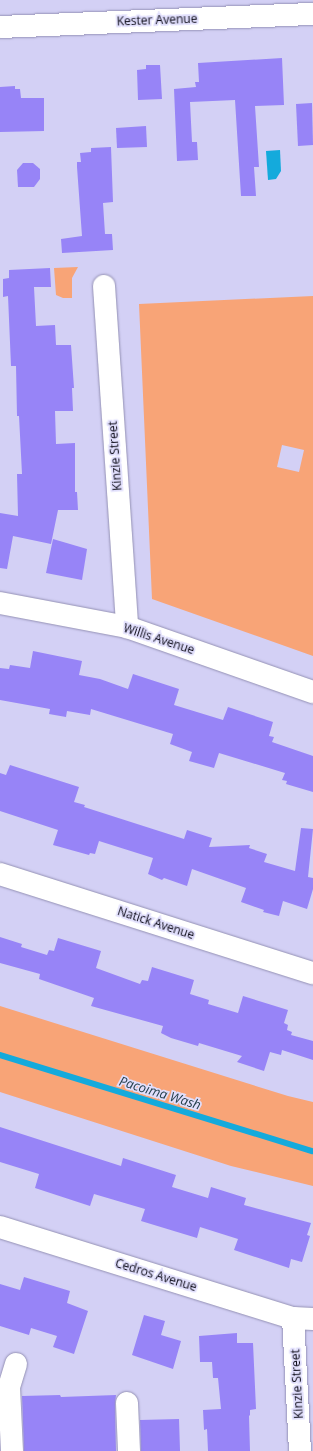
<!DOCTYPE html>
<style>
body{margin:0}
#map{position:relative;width:313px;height:1451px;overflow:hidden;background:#d3d0f5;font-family:"Open Sans",sans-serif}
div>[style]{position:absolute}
.green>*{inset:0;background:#f8a477}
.water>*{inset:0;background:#14aadc}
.stream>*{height:5.5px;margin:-2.75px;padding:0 2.75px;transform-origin:2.75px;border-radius:2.75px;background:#14aadc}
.building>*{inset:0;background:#9784f7}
.roads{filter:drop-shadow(0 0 1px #9491b4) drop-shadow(0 0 1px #9491b4)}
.minor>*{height:22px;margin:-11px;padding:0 11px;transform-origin:11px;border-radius:11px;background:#fff}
span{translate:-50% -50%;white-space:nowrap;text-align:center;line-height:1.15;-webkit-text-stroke:3.5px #e0defc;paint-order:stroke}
.street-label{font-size:12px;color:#0b0a16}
.water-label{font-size:13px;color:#233e4b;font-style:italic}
</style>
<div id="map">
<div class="green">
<div style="clip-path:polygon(78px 267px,72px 278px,72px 298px,63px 298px,56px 295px,54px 268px)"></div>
<div style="clip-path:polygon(evenodd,313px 296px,313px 656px,152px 599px,139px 304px,313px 296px,282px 445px,304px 450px,299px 472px,277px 467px,282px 445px)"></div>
<div style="clip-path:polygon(0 1006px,288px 1096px,313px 1102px,313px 1186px,231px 1166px,0 1092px)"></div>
</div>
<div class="water">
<div style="clip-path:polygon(280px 150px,281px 171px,276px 179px,268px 180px,266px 151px)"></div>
</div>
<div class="stream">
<div style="left:0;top:1055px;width:327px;rotate:17.1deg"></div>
</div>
<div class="building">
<div style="clip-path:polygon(282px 58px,284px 105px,255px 106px,259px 167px,254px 167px,256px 196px,241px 196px,235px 100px,190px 102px,192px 142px,197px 142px,198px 160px,177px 161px,174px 89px,196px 87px,195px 82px,199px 82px,198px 63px)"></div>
<div style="clip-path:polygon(146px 65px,160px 65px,162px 99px,138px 100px,137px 70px,146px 69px)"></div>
<div style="clip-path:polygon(15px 86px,15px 89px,20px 89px,21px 98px,44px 98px,44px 131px,0 132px,0 87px)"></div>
<div style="clip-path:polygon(312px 103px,313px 145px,298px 146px,296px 104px)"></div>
<div style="clip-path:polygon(146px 126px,147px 147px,117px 148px,116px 128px)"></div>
<div style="clip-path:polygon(111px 147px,113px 202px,103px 203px,105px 234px,112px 234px,113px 250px,62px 253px,61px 239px,82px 236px,77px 167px,77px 162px,81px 162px,80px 153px,91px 152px,91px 148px)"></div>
<div style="clip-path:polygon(23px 163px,33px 163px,40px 169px,40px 179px,34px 187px,18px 187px,17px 170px)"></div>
<div style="clip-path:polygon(50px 268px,51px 287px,34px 287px,36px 326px,55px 325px,56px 345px,71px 345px,74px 388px,72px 388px,73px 411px,55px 411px,56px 444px,75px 443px,75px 492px,77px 492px,78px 510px,58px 510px,51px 544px,13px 536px,7px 569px,0 568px,0 513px,18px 516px,17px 474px,22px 474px,19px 416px,17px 416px,16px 366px,11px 366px,8px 296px,3px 297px,3px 279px,9px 278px,9px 270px)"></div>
<div style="clip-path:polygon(53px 539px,87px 549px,82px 580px,46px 573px)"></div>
<div style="clip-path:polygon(33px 651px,82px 661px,79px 675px,100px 679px,128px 689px,133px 674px,179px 689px,174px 705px,223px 720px,228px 707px,273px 722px,269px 736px,274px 737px,272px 742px,313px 756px,313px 792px,286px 784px,287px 781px,282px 780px,285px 773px,219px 753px,214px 768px,189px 761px,192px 752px,170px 744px,173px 734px,137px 723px,91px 709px,90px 715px,67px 711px,66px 717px,49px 714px,50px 709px,0 700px,0 668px,9px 669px,10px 665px,30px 668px)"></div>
<div style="clip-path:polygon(10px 765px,79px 787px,74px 802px,85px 805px,84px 807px,184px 839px,187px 830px,212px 838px,209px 847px,250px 845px,249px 848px,267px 854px,264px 862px,295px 871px,301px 828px,313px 829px,308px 877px,313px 878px,313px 889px,307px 909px,283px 901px,279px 916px,263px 912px,264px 910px,241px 902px,246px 888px,192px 869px,187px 886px,164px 878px,162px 880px,148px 874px,153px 858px,99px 841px,95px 854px,90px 853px,89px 855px,53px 845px,58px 830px,0 811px,0 773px,6px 775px)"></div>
<div style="clip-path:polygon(0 937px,22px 944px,21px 947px,47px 955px,49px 950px,54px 951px,58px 938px,101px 951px,96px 968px,140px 984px,142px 980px,148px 981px,152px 967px,194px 980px,190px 994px,209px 1000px,208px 1004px,238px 1013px,243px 996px,288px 1010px,284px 1023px,288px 1025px,287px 1030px,292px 1032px,291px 1035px,313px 1041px,313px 1060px,282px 1050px,281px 1055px,270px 1052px,264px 1071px,237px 1062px,242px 1056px,199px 1043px,198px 1046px,171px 1038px,161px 1033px,163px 1026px,91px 1006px,94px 998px,39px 979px,40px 974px,0 963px)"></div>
<div style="clip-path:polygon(0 1127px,121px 1166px,123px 1158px,176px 1175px,172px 1187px,208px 1198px,211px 1187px,246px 1198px,244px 1205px,311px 1223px,307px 1235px,310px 1236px,302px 1262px,291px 1259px,289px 1268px,234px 1250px,238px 1239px,200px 1227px,197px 1238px,141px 1221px,145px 1209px,94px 1194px,90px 1206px,35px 1188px,39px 1174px,0 1162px)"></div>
<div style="clip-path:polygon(24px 1277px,70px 1291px,67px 1303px,88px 1311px,74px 1354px,53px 1347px,57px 1336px,31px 1328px,29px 1335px,0 1326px,0 1284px,20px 1290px)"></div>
<div style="clip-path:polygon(144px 1315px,165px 1321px,161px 1335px,181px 1341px,173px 1369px,132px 1355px)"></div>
<div style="clip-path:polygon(237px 1333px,237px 1343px,253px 1343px,256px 1409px,250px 1410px,250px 1415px,249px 1416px,250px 1451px,208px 1451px,207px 1429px,204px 1430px,203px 1410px,221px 1409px,218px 1378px,213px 1378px,212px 1362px,200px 1362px,199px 1336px)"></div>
<div style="clip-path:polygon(60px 1395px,61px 1397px,116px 1395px,115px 1404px,116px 1451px,24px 1451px,22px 1396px)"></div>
<div style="clip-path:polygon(179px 1419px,180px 1451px,141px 1451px,140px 1420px)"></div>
</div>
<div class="roads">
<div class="minor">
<div style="left:0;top:27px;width:313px;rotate:-2.4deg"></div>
<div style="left:104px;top:286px;width:342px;rotate:86.1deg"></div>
<div style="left:0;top:603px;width:129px;rotate:10.7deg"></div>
<div style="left:127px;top:627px;width:197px;rotate:19.3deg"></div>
<div style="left:0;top:874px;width:328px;rotate:17.6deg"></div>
<div style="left:0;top:1227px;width:307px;rotate:17.3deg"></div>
<div style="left:293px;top:1318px;width:20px;rotate:3deg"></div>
<div style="left:293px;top:1318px;width:133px;rotate:87deg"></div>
<div style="left:127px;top:1403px;width:48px;rotate:87.6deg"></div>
<div style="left:12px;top:1451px;width:64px;rotate:-92.7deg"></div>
<div style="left:9px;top:1387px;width:24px;rotate:-73deg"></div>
</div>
</div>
<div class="street-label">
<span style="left:157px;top:20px;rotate:-2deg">Kester Avenue</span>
<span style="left:115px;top:456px;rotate:-94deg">Kinzie Street</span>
<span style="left:159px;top:639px;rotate:18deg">Willis Avenue</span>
<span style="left:156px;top:923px;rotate:18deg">Natick Avenue</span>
<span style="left:156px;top:1275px;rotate:17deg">Cedros Avenue</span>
<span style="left:297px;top:1384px;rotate:-93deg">Kinzie Street</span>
</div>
<div class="water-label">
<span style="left:160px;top:1093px;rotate:17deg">Pacoima Wash</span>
</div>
</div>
